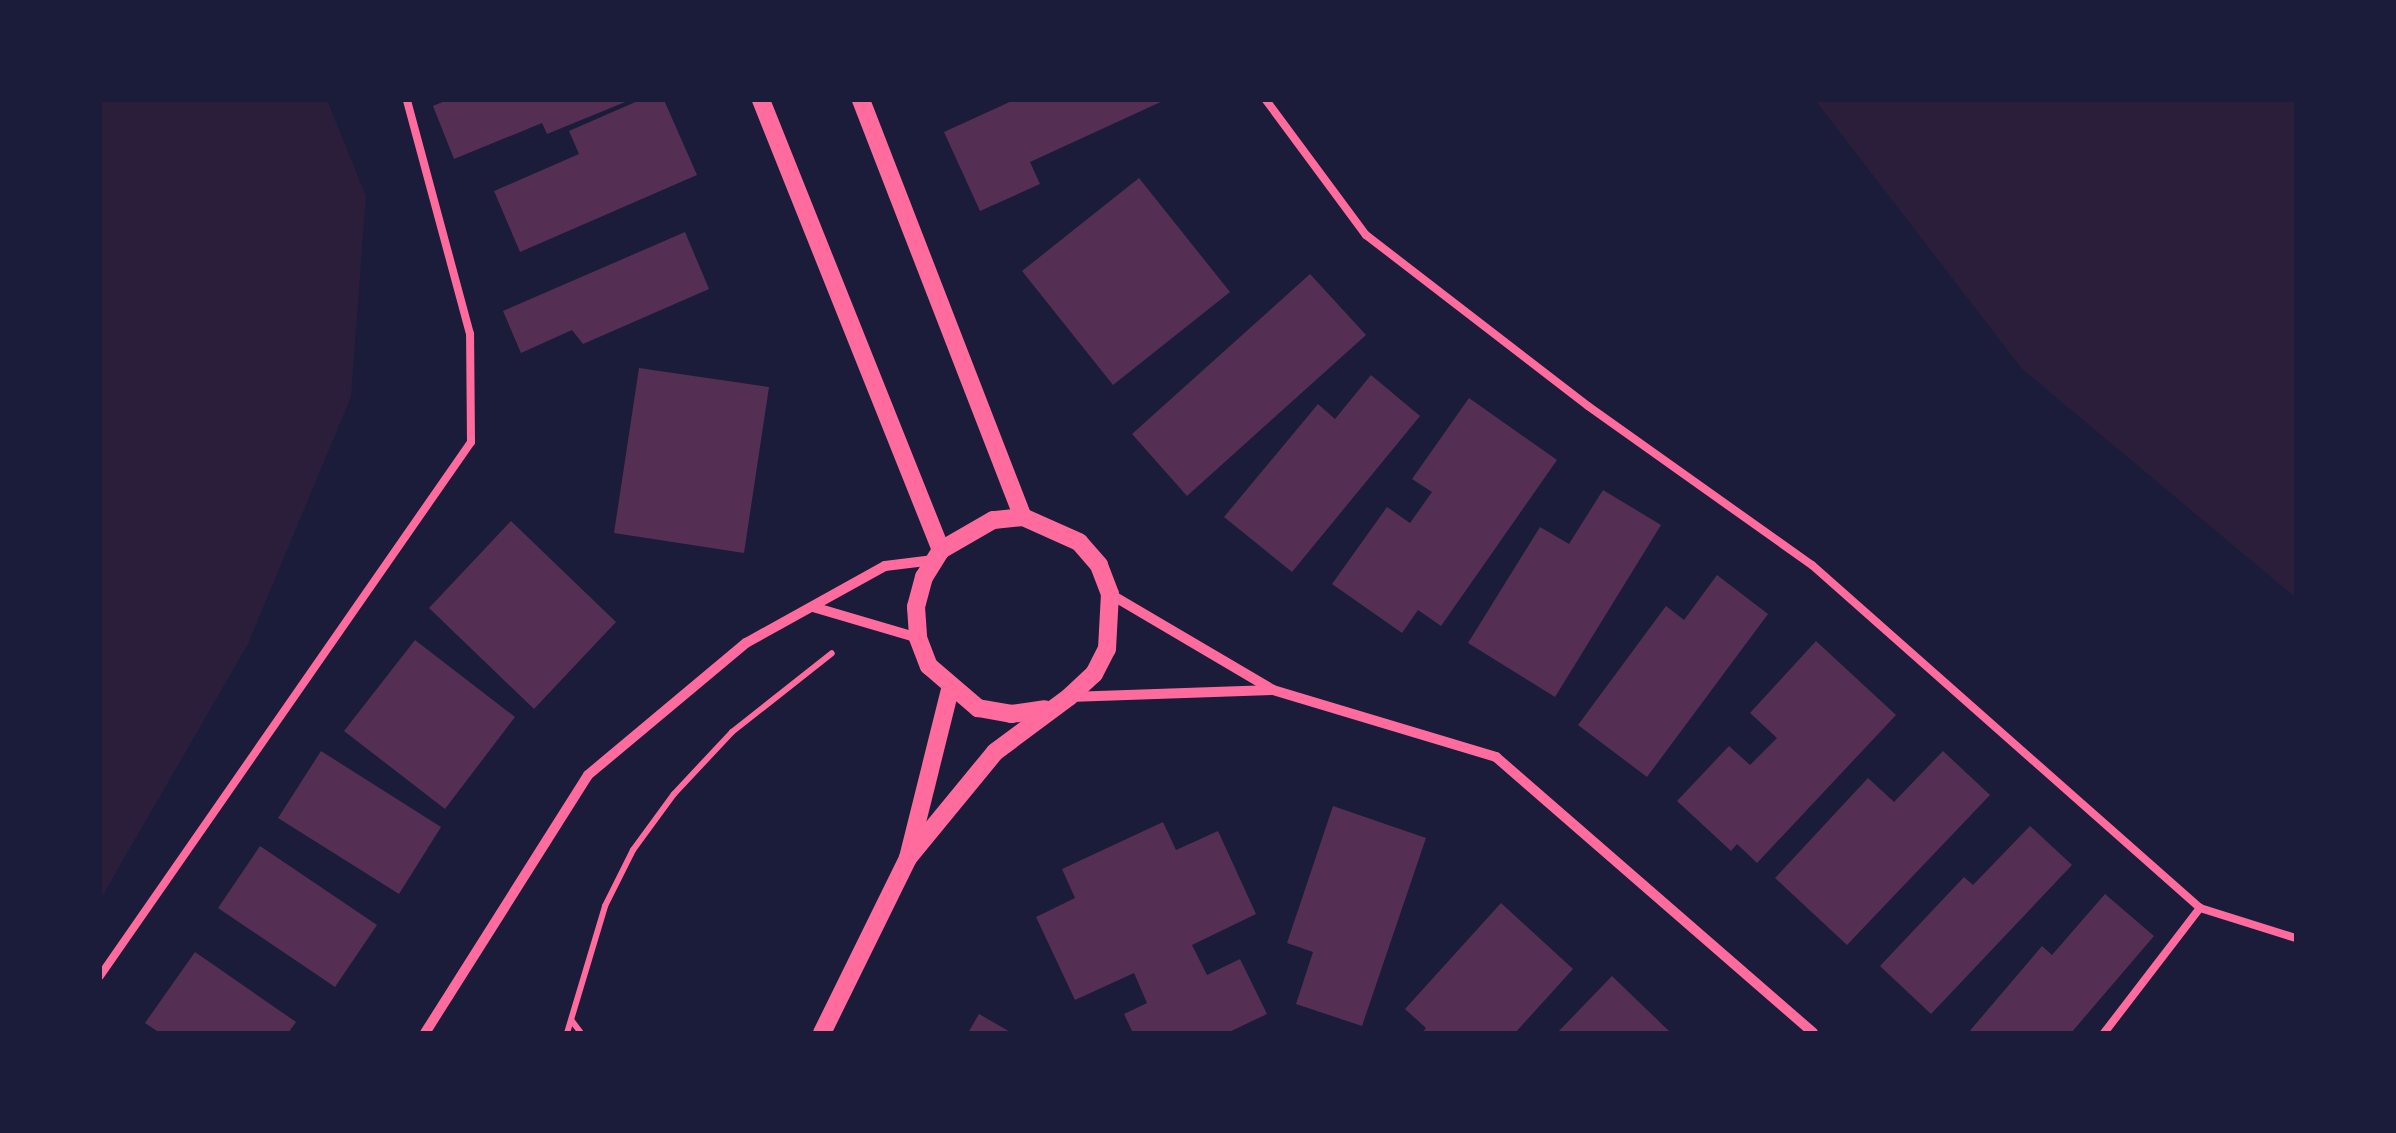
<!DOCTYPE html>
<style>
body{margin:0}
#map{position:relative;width:2396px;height:1133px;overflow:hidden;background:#1b1b3a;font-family:Overpass,sans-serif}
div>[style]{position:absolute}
.green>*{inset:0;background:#2a1e3b}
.building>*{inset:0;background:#542f53}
.path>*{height:6px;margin:-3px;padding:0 3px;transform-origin:3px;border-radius:3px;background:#ff6b9d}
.service>*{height:8px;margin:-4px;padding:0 4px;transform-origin:4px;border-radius:4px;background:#ff6b9d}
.minor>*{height:10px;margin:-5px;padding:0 5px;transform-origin:5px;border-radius:5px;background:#ff6b9d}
.tertiary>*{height:18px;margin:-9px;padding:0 9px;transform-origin:9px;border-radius:9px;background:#ff6b9d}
span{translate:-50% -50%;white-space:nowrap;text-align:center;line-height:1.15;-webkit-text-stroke:10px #1b1b3a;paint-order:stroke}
.frame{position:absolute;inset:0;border:102px solid #1b1b3a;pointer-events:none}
</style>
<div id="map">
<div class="green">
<div style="clip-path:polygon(100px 100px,327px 100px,366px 196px,351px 397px,248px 644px,100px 900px)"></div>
<div style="clip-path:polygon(1815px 100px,2296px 100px,2296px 598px,2022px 369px)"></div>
</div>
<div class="building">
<div style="clip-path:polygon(447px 100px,630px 100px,547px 134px,542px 123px,454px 159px,433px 106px)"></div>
<div style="clip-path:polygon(640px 100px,664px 100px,697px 175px,520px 252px,494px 191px,579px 154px,569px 131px)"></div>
<div style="clip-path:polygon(1014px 100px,1165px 100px,1030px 162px,1040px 184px,980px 211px,944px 132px)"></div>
<div style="clip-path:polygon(1139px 178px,1230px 292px,1113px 385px,1022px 271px)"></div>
<div style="clip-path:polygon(685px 232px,709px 289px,583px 344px,572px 330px,521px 353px,503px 311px)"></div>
<div style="clip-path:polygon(1310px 274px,1366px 335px,1187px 496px,1132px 434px)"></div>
<div style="clip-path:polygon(639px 368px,769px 387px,744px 553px,614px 533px)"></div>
<div style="clip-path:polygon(1371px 375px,1420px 416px,1292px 572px,1224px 517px,1318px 404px,1335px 419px)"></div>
<div style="clip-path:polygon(1469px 398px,1557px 460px,1441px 626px,1418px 610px,1402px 633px,1332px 584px,1387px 507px,1410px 523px,1432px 492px,1412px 479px)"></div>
<div style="clip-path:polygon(1603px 490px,1661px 525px,1555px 697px,1468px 643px,1540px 527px,1569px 544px)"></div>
<div style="clip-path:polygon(511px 521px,616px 622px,534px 709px,429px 608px)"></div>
<div style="clip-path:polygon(1717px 575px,1768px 614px,1647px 777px,1578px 725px,1666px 606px,1684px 620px)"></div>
<div style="clip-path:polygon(415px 640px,515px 717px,445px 809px,344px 731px)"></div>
<div style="clip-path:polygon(1816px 641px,1896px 715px,1757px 863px,1737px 844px,1731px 851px,1677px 801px,1729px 746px,1750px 765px,1777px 738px,1750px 713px)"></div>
<div style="clip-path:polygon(321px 751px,441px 827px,399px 894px,278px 818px)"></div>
<div style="clip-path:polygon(1943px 751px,1990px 795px,1847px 945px,1775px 878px,1868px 778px,1894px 802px)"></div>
<div style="clip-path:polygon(1333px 806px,1426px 838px,1362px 1026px,1296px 1004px,1313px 952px,1287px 943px)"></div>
<div style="clip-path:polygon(1163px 822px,1176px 850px,1218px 831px,1256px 914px,1192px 945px,1207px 975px,1240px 959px,1267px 1014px,1227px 1033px,1133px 1033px,1124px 1014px,1147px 1003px,1134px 973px,1075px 1000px,1036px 917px,1075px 898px,1062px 869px)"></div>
<div style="clip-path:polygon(2030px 826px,2072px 865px,1931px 1014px,1880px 966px,1964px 877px,1973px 885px)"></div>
<div style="clip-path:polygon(260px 846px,377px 925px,335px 987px,218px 908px)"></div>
<div style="clip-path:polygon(2105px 894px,2154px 936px,2071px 1033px,1968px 1033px,2042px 946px,2052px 955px)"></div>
<div style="clip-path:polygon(1501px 903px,1573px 969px,1515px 1033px,1422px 1033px,1426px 1028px,1405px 1009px)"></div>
<div style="clip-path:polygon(195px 952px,296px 1022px,288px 1033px,160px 1033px,145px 1023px)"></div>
<div style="clip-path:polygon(1612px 976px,1671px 1033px,1557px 1033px)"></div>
<div style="clip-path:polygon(979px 1014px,1012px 1033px,968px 1033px)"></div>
</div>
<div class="path">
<div style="left:572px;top:1021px;width:15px;rotate:53deg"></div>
<div style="left:567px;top:1033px;width:133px;rotate:-73.3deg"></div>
<div style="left:605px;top:906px;width:63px;rotate:-63.4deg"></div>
<div style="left:633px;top:850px;width:69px;rotate:-53.8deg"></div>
<div style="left:674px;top:794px;width:85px;rotate:-46.9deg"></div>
<div style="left:732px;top:732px;width:127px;rotate:-38.3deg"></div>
</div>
<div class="service">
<div style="left:1266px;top:100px;width:168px;rotate:53.5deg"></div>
<div style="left:1366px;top:235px;width:280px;rotate:37.6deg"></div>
<div style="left:1588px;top:406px;width:275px;rotate:35.4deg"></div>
<div style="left:1812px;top:565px;width:518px;rotate:41.48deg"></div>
<div style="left:2200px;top:908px;width:101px;rotate:17.4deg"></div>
<div style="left:100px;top:976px;width:650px;rotate:-55.21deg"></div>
<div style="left:471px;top:442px;width:108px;rotate:-90.5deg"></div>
<div style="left:470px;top:334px;width:242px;rotate:-105.1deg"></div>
<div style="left:2104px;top:1033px;width:158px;rotate:-52.5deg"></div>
</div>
<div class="minor">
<div style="left:1110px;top:594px;width:189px;rotate:30.5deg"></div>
<div style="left:1273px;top:690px;width:233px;rotate:16.7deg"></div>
<div style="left:1496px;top:757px;width:420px;rotate:41deg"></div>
<div style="left:813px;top:607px;width:109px;rotate:16.4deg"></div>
<div style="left:1069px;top:697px;width:203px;rotate:-2deg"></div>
<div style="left:425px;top:1033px;width:305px;rotate:-57.7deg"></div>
<div style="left:588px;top:775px;width:206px;rotate:-39.9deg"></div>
<div style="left:746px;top:643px;width:159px;rotate:-29deg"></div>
<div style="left:885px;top:566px;width:49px;rotate:-7deg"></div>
</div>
<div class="tertiary">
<div style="left:761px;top:100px;width:485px;rotate:68.2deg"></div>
<div style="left:861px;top:100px;width:447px;rotate:68.8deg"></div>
<div style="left:908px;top:858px;width:137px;rotate:-50.6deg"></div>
<div style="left:995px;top:752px;width:92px;rotate:-36.6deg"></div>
<div style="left:1069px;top:697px;width:34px;rotate:-43deg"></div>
<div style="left:1094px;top:674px;width:28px;rotate:-63deg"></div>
<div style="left:1107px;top:649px;width:55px;rotate:-86.9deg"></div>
<div style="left:1110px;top:594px;width:31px;rotate:-111deg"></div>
<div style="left:1099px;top:565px;width:30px;rotate:-131deg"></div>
<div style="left:1079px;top:542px;width:61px;rotate:-155.9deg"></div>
<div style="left:1023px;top:517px;width:30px;rotate:174deg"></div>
<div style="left:993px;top:520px;width:60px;rotate:150deg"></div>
<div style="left:941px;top:550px;width:32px;rotate:122deg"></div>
<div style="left:924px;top:577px;width:31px;rotate:105deg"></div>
<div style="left:916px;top:607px;width:31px;rotate:86deg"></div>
<div style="left:918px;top:638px;width:30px;rotate:69deg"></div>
<div style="left:929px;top:666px;width:65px;rotate:40.6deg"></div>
<div style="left:978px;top:708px;width:34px;rotate:10deg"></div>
<div style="left:1011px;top:714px;width:34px;rotate:-8deg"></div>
<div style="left:822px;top:1033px;width:195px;rotate:-63.8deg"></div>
<div style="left:908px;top:858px;width:173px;rotate:-76deg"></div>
</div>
<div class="frame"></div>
</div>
